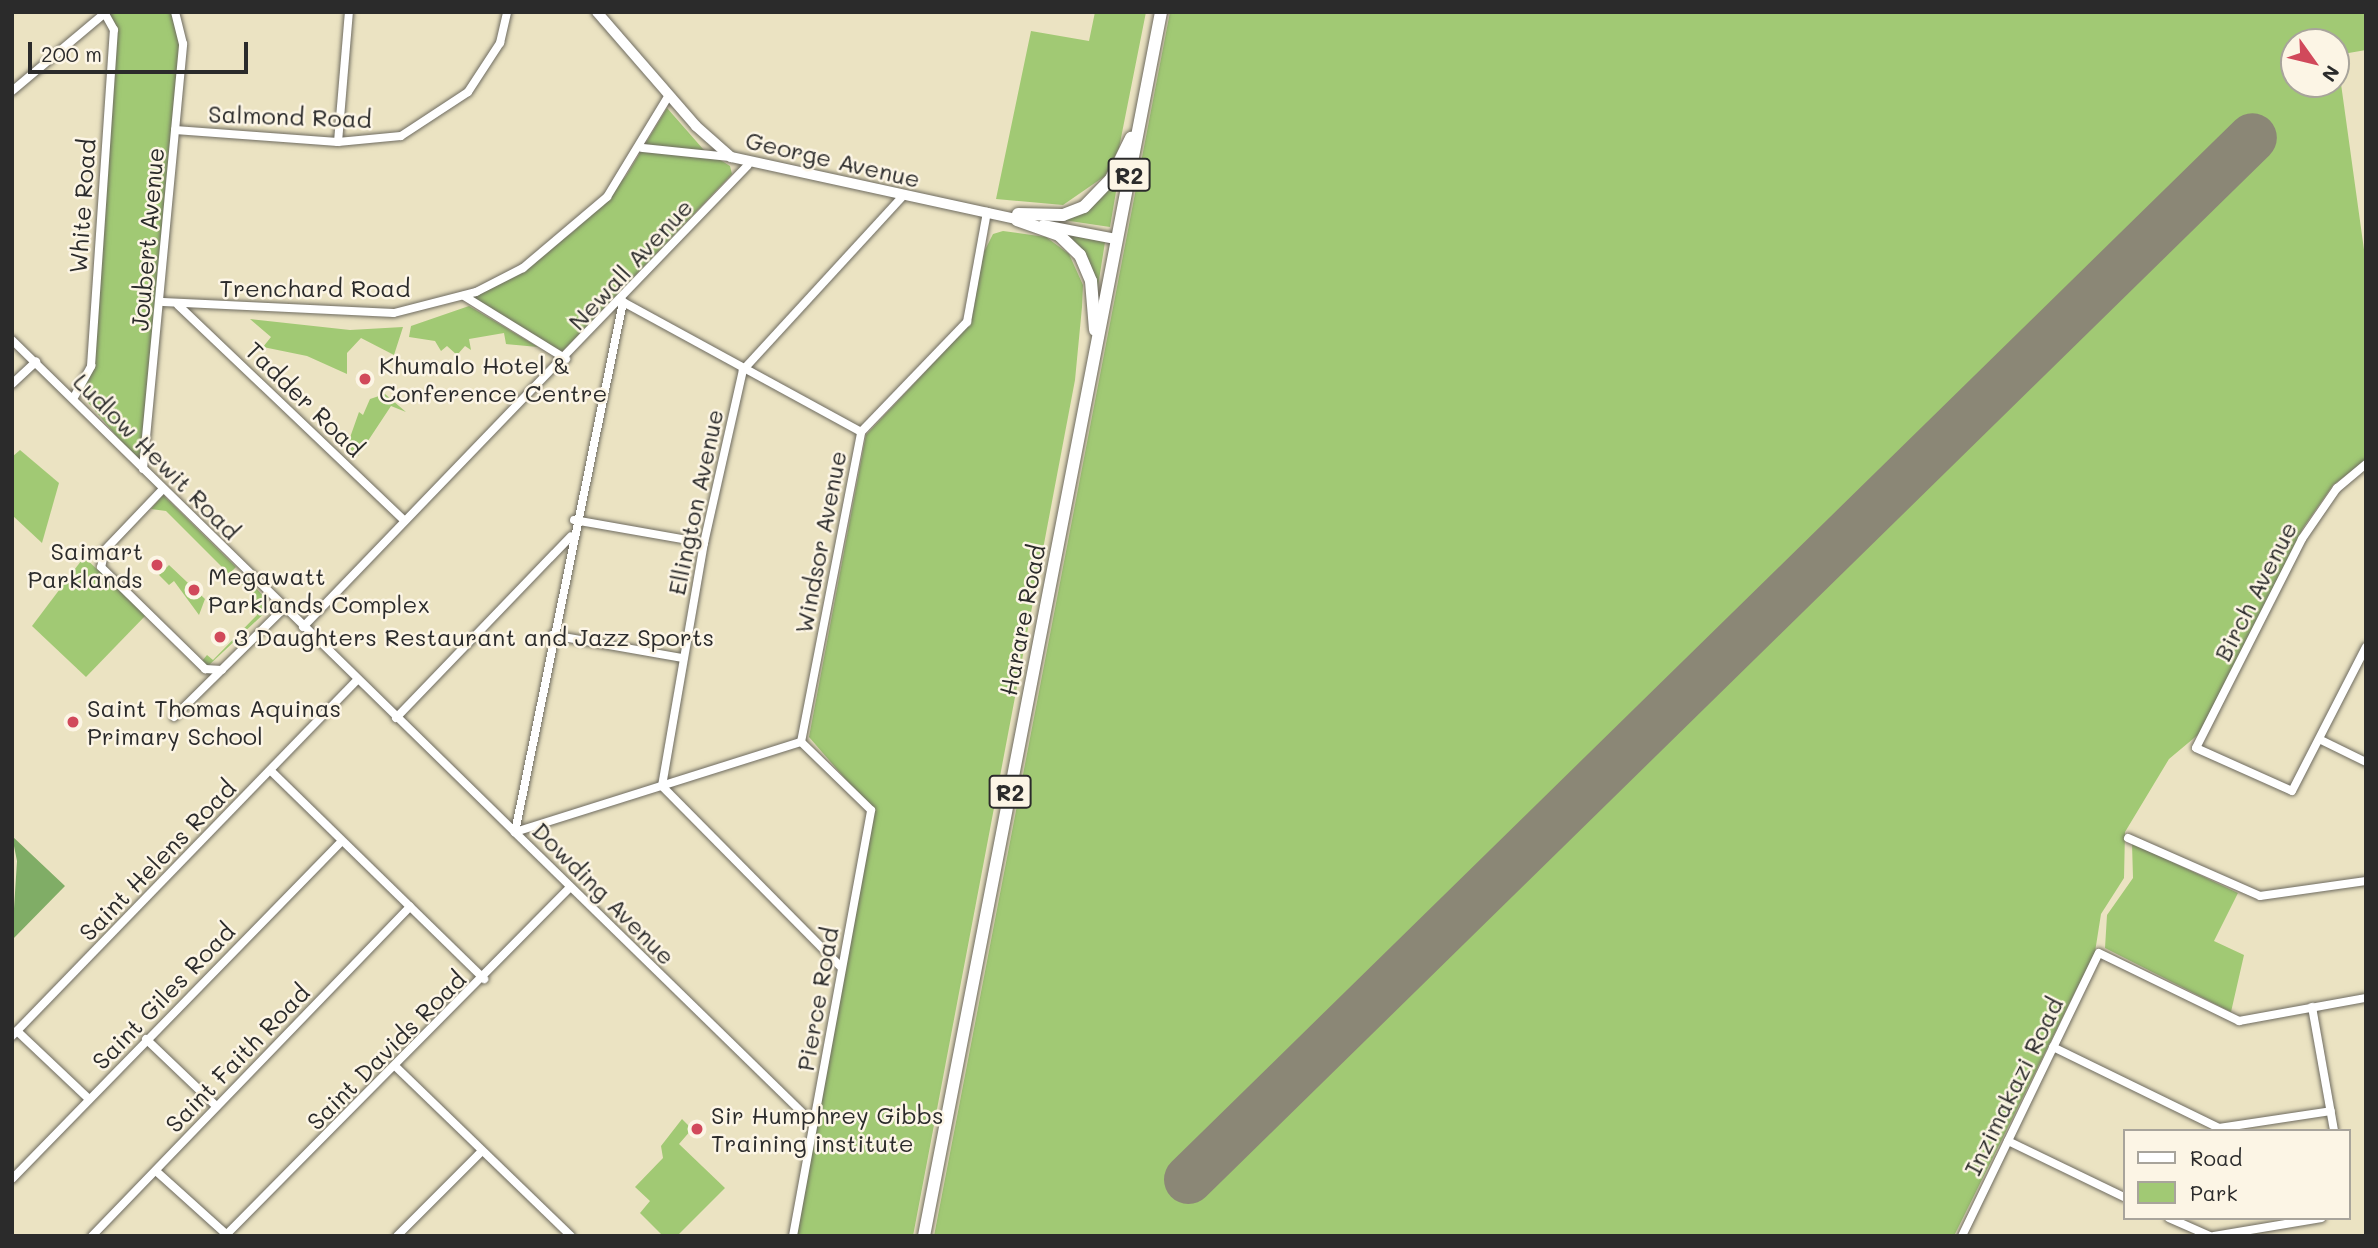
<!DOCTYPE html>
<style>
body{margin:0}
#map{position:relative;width:2378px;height:1248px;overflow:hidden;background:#ebe3c2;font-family:Mali,sans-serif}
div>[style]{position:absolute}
.green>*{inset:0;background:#a1c974}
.forest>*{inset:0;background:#80ad66}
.runway>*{height:49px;margin:-24.5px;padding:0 24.5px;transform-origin:24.5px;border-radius:24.5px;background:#8b8776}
.roads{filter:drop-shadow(0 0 2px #6e6b60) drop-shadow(0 0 2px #6e6b60)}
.minor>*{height:8px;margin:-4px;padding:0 4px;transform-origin:4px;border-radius:4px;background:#fff}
.secondary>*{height:10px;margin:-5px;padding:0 5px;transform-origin:5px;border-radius:5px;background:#fff}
.trunk>*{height:12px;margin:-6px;padding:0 6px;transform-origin:6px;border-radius:6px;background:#fff}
.dots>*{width:19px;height:19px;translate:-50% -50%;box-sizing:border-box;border:4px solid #fcf5e5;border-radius:50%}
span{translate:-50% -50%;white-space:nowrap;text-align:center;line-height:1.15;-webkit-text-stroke:5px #fcf5e5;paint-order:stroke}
.shield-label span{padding:2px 5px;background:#fcf5e5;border:2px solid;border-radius:5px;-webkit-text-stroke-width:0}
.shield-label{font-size:23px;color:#2b2b2b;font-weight:700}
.street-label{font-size:24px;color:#2b2b2b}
.poi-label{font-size:24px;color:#2b2b2b}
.left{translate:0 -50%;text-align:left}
.right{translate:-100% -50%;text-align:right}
.frame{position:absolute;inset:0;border:14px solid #2b2b2b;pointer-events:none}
.legend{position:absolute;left:2123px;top:1129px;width:228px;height:91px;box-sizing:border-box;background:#fcf5e5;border:2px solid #a8a49b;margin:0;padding:9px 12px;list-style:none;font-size:21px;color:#2b2b2b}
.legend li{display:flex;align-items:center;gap:14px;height:35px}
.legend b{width:35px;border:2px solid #a8a49b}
.north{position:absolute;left:2280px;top:28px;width:70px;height:70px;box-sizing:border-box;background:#fcf5e5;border:2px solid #a8a49b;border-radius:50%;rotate:124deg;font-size:19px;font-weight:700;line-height:28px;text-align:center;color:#2b2b2b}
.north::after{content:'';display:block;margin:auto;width:24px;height:32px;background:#d1495b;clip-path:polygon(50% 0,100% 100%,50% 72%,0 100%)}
.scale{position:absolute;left:28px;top:42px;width:220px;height:32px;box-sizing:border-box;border:4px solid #2b2b2b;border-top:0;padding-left:9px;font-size:21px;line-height:24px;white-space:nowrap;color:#2b2b2b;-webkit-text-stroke:5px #fcf5e5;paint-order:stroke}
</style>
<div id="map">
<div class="green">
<div style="clip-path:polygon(108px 12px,173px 12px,181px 43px,141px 465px,80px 393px,92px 367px,116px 30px)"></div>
<div style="clip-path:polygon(1095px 12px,1146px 12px,1119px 148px,1105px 176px,1063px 205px,996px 199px,1031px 31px,1089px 41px)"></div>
<div style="clip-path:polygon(evenodd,1170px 12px,2366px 12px,2366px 50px,2337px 55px,2366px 264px,2366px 460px,2333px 485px,2303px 528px,2200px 733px,2169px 759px,2125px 832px,2124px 878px,2101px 914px,2095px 952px,1954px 1236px,934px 1236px,1170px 12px,2294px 42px,2336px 42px,2336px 84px,2294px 84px,2294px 42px)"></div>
<div style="clip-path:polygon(667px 108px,703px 149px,730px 166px,732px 174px,561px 353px,469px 297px,523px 269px,574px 231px,626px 176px)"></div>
<div style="clip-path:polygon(1120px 168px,1110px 227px,1063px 220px)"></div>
<div style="clip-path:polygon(1003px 231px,1046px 237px,1069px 254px,1083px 285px,1082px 307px,1075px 380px,913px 1236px,795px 1236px,874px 812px,809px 737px,866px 435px,968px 326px,984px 252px,993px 234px)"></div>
<div style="clip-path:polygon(1063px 234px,1105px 242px,1096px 299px)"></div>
<div style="clip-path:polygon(469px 306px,538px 347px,506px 344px,504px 333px,469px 339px,471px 350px,465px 346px,457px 355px,447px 346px,441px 351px,435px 341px,409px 337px,411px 326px)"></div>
<div style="clip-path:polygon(250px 319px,350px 330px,403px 327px,394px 355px,361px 338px,347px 353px,347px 374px,307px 356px,263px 347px,271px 337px)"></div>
<div style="clip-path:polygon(385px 394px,406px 412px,391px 406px,358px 456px,347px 446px,359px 412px,363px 415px,370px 399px)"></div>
<div style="clip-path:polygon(20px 450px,59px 483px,42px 543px,12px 515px,12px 457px)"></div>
<div style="clip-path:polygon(163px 495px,236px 567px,229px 574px,166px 511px,151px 509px)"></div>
<div style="clip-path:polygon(84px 557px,146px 615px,86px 677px,32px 626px)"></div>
<div style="clip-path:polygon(169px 565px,205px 599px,199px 615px,174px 581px,169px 585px,159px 575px)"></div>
<div style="clip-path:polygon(247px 578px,272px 606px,208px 666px,202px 661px,207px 655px,213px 660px,257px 615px,257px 601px,241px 584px)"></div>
<div style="clip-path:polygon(2132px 843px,2238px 893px,2214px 941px,2244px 955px,2231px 1012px,2105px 948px,2107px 915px,2133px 878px)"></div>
<div style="clip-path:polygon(682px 1119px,692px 1129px,679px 1144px,725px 1188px,677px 1236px,663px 1236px,640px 1213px,650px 1201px,635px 1187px,663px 1158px,661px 1146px)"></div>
</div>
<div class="forest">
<div style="clip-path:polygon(12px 836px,65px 886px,12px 940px,17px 861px)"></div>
</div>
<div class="runway">
<div style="left:1188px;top:1179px;width:1489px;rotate:-44.4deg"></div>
</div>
<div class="roads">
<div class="minor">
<div style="left:12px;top:91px;width:123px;rotate:-40deg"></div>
<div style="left:175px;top:130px;width:163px;rotate:4.2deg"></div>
<div style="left:338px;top:142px;width:63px;rotate:-5.4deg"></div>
<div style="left:401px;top:136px;width:80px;rotate:-33.3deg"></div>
<div style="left:468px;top:92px;width:59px;rotate:-56.9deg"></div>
<div style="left:500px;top:43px;width:32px;rotate:-77deg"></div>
<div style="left:338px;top:142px;width:130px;rotate:-85.2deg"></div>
<div style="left:642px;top:148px;width:89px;rotate:5.8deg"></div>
<div style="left:464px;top:296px;width:120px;rotate:31.7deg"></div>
<div style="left:163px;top:302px;width:231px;rotate:2.7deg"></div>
<div style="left:394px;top:313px;width:85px;rotate:-14.4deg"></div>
<div style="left:476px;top:292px;width:53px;rotate:-27.1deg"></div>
<div style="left:523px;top:268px;width:110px;rotate:-40.2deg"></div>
<div style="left:607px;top:197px;width:119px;rotate:-58.7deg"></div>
<div style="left:178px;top:305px;width:313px;rotate:43.6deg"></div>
<div style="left:12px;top:340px;width:704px;rotate:44.37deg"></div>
<div style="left:515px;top:832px;width:300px;rotate:-17.5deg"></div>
<div style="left:12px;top:384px;width:33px;rotate:-43deg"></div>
<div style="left:73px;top:399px;width:38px;rotate:-61deg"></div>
<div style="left:91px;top:366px;width:337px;rotate:-86.1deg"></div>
<div style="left:114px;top:30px;width:21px;rotate:-119deg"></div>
<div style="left:2366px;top:464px;width:38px;rotate:140deg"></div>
<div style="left:2337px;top:488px;width:62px;rotate:124.5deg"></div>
<div style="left:2302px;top:539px;width:234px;rotate:116.9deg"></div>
<div style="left:2196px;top:748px;width:105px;rotate:24.1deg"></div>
<div style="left:2292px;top:791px;width:162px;rotate:-62.8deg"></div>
<div style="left:143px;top:469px;width:427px;rotate:-84.6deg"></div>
<div style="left:183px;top:44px;width:33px;rotate:-104deg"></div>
<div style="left:163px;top:489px;width:84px;rotate:133.6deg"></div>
<div style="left:105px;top:550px;width:17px;rotate:103deg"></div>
<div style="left:101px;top:567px;width:146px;rotate:44.4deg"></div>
<div style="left:205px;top:669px;width:17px;rotate:3deg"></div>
<div style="left:574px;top:520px;width:132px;rotate:10deg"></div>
<div style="left:303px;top:627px;width:641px;rotate:-46.07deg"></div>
<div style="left:552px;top:635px;width:133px;rotate:10deg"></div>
<div style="left:174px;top:717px;width:153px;rotate:-44.7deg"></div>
<div style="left:396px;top:718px;width:252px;rotate:-46.1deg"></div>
<div style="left:2321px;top:740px;width:50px;rotate:26.1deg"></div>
<div style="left:271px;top:771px;width:298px;rotate:44.3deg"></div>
<div style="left:2128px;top:838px;width:144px;rotate:23.7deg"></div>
<div style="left:2260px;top:896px;width:107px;rotate:-8.1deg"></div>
<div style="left:841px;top:967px;width:255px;rotate:-134.7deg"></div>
<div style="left:662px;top:786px;width:247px;rotate:-80.2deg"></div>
<div style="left:704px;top:543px;width:177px;rotate:-77.3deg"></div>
<div style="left:743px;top:370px;width:234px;rotate:-47.4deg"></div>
<div style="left:2312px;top:1007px;width:126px;rotate:79.9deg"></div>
<div style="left:17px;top:1031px;width:99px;rotate:43.4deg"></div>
<div style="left:12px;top:1036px;width:496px;rotate:-45.9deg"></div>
<div style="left:146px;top:1039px;width:97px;rotate:43.7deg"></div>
<div style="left:2053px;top:1047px;width:185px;rotate:26deg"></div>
<div style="left:2219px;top:1128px;width:113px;rotate:-8.6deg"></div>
<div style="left:396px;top:1067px;width:243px;rotate:44deg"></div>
<div style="left:814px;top:1124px;width:418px;rotate:-135.7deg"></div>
<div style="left:515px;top:832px;width:541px;rotate:-78.48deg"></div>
<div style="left:623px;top:302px;width:271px;rotate:28.6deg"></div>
<div style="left:2008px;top:1141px;width:129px;rotate:25.8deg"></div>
<div style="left:156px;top:1171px;width:96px;rotate:42deg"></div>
<div style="left:12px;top:1179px;width:472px;rotate:-45.7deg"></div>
<div style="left:2169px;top:1218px;width:45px;rotate:23.7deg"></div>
<div style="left:92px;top:1236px;width:458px;rotate:-46deg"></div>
<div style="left:225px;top:1236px;width:489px;rotate:-45.3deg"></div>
<div style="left:397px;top:1236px;width:120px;rotate:-45deg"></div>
<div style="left:793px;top:1236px;width:433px;rotate:-79.6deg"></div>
<div style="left:871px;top:810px;width:98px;rotate:-135.8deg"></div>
<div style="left:801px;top:742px;width:316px;rotate:-79deg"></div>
<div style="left:861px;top:432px;width:153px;rotate:-46.1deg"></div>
<div style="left:967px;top:322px;width:112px;rotate:-79.7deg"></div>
<div style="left:1962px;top:1236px;width:314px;rotate:-64.2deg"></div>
<div style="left:2099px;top:953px;width:156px;rotate:25.9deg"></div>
<div style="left:2239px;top:1021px;width:129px;rotate:-10.3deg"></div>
<div style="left:2214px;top:1236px;width:109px;rotate:-9.5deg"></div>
</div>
<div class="secondary">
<div style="left:597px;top:12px;width:151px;rotate:49deg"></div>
<div style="left:696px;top:126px;width:47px;rotate:41.5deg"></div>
<div style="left:731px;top:157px;width:300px;rotate:12.3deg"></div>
<div style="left:1043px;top:225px;width:74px;rotate:10.9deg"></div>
</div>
<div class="trunk">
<div style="left:1018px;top:214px;width:45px;rotate:1.3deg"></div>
<div style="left:1063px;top:215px;width:22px;rotate:-21deg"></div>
<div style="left:1084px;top:207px;width:39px;rotate:-46deg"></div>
<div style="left:1111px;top:179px;width:46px;rotate:-64deg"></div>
<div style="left:1017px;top:220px;width:45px;rotate:19.7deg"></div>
<div style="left:1059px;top:235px;width:29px;rotate:44deg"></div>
<div style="left:1080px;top:255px;width:28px;rotate:67deg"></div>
<div style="left:1091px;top:281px;width:49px;rotate:85.3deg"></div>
<div style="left:924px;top:1236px;width:1247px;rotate:-79.04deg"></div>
</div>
</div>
<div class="dots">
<div style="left:365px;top:379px;background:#d1495b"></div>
<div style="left:157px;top:565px;background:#d1495b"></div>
<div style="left:194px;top:590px;background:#d1495b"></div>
<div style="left:220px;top:637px;background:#d1495b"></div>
<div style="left:73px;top:722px;background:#d1495b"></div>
<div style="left:697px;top:1129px;background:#d1495b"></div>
</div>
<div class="shield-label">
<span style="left:1129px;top:175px">R2</span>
<span style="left:1010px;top:792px">R2</span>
</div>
<div class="street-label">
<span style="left:290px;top:116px;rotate:2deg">Salmond Road</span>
<span style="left:833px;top:159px;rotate:13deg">George Avenue</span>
<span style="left:82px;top:206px;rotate:-86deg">White Road</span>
<span style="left:147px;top:239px;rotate:-85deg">Joubert Avenue</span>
<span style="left:630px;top:264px;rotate:-47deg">Newall Avenue</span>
<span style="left:315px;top:288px">Trenchard Road</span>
<span style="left:305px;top:399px;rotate:44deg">Tadder Road</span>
<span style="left:157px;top:456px;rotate:45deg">Ludlow Hewit Road</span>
<span style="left:695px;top:502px;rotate:-78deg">Ellington Avenue</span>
<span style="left:820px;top:542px;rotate:-79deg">Windsor Avenue</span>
<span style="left:2255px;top:591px;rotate:-63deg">Birch Avenue</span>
<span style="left:1022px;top:620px;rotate:-79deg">Harare Road</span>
<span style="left:157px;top:860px;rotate:-46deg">Saint Helens Road</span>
<span style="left:604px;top:893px;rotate:45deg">Dowding Avenue</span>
<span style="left:163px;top:996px;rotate:-46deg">Saint Giles Road</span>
<span style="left:817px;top:999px;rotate:-80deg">Pierce Road</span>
<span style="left:386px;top:1050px;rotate:-45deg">Saint Davids Road</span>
<span style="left:237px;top:1058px;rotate:-46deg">Saint Faith Road</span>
<span style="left:2013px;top:1086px;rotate:-64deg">Inzimakazi Road</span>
</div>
<div class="poi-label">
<span class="left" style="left:379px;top:379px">Khumalo Hotel &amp;<br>Conference Centre</span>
<span class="right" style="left:143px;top:565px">Saimart<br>Parklands</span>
<span class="left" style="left:208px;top:590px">Megawatt<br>Parklands Complex</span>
<span class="left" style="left:234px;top:637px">3 Daughters Restaurant and Jazz Sports</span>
<span class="left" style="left:87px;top:722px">Saint Thomas Aquinas<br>Primary School</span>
<span class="left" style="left:711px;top:1129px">Sir Humphrey Gibbs<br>Training institute</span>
</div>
<div class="frame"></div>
<ul class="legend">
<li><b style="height:9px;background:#fff"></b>Road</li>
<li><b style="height:19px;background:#a1c974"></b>Park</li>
</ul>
<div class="north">N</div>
<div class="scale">200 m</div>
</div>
